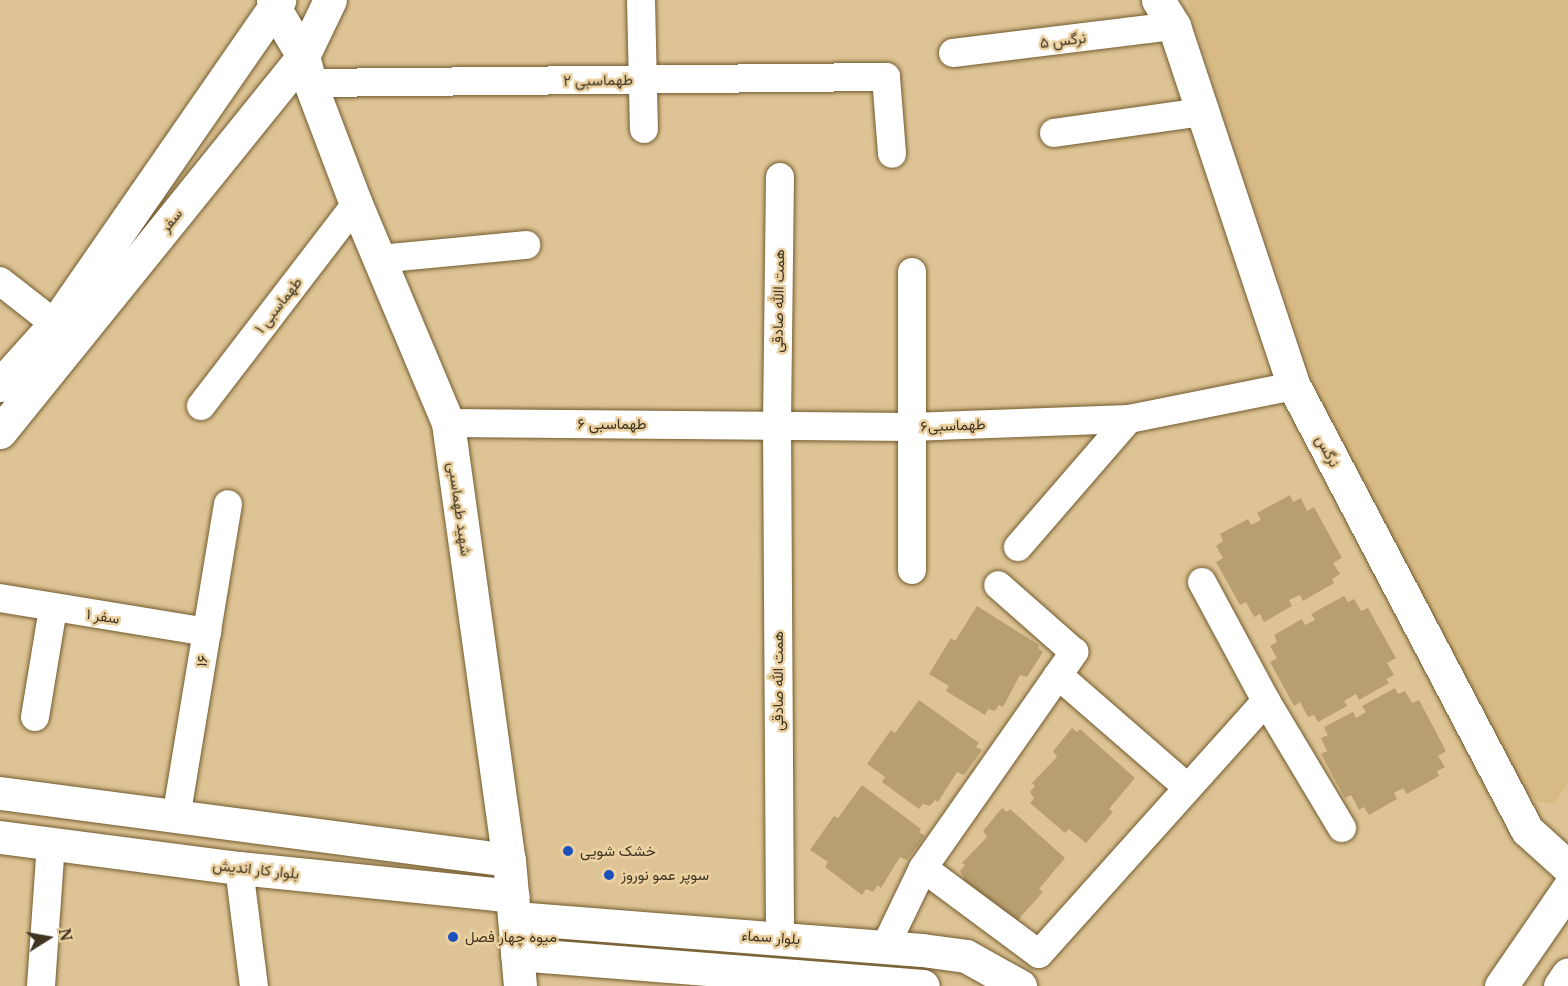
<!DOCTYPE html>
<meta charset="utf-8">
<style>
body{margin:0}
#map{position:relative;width:1568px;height:986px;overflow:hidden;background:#dec495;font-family:"Noto Serif",Vazirmatn,serif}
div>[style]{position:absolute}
.built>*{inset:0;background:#d8ba84}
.building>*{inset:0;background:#b89f70}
.roads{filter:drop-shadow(0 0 2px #725b2e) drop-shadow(0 0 2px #725b2e)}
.minor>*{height:28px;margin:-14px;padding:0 14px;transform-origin:14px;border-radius:14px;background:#fff}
.tertiary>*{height:33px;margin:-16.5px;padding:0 16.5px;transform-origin:16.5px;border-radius:16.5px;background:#fff}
.secondary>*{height:33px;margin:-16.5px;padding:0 16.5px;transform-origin:16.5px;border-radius:16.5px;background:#fff}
.dots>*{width:16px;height:16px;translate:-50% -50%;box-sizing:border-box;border:3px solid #ebd1a1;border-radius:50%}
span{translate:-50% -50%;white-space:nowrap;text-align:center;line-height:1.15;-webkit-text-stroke:5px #ebd1a1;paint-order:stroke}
.street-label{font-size:15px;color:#3e3421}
.poi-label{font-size:15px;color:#3e3421}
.left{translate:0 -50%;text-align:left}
.north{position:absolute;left:18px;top:908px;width:60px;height:60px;-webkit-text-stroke:4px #ebd1a1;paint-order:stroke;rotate:79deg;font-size:16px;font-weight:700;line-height:24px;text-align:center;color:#3e3421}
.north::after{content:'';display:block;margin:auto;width:21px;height:27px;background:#3e3421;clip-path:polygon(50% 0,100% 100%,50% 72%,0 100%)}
</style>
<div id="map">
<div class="built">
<div style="clip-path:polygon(1187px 0,1568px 0,1568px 783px,1554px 804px,1535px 801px,1516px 776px,1325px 418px)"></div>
</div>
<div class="building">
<div style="clip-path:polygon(1290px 495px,1293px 502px,1301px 498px,1307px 511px,1314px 507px,1342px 558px,1333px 563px,1340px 574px,1332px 579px,1334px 583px,1303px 601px,1300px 595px,1289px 600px,1292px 606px,1264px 622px,1260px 614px,1254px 617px,1246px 602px,1240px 605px,1216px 562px,1223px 558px,1216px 546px,1223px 541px,1220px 534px,1248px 519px,1251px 525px,1261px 520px,1257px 513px)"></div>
<div style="clip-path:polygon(1344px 596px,1348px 602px,1354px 599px,1361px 611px,1368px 608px,1396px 658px,1387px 663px,1394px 675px,1386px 679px,1389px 683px,1359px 700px,1356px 694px,1344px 701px,1347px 706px,1318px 722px,1314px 715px,1308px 717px,1300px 702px,1294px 706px,1270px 662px,1277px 658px,1270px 646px,1277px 642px,1274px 635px,1302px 619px,1305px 625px,1315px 620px,1311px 614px)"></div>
<div style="clip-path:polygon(977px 606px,1039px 645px,1038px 648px,1043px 652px,1027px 677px,1020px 675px,1003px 707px,999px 705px,995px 711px,988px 709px,985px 715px,946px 691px,949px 686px,929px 674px,951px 638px,955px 641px)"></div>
<div style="clip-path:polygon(1395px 688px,1398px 694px,1405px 691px,1412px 703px,1419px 700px,1446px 751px,1438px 756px,1445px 767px,1437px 771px,1439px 776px,1407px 794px,1403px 788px,1394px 793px,1397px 799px,1369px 815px,1364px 807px,1359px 810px,1351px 795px,1345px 798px,1321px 754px,1327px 751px,1321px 738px,1328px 735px,1324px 727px,1353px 712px,1356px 718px,1366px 712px,1362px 706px)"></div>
<div style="clip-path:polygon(919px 700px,979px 743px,976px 747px,982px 750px,964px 775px,957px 772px,938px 802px,935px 800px,930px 806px,923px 804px,919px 809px,882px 782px,885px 777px,867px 764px,891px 730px,895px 733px)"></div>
<div style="clip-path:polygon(1072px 728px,1077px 732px,1080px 729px,1135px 778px,1109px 809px,1113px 812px,1086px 843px,1069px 829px,1065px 833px,1030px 803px,1034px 798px,1030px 792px,1035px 786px,1032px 783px,1057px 757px,1053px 751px)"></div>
<div style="clip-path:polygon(862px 785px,921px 829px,919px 832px,925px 836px,907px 860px,900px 857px,881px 888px,878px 885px,873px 892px,866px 889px,862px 895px,825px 867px,828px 862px,810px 850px,834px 816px,838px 818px)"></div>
<div style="clip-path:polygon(1002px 808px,1007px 812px,1010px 809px,1065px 858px,1039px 889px,1043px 892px,1015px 923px,960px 883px,964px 878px,960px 871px,965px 865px,962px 863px,987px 837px,983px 831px)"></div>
</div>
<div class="roads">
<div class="minor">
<div style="left:641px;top:0;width:129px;rotate:88.7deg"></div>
<div style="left:953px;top:53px;width:223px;rotate:-7deg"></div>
<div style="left:310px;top:83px;width:576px;rotate:-0.6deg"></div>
<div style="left:886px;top:77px;width:77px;rotate:85.5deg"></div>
<div style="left:1054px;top:133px;width:149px;rotate:-8.1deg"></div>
<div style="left:780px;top:177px;width:248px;rotate:90.7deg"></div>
<div style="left:777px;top:425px;width:513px;rotate:89.66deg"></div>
<div style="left:378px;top:259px;width:149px;rotate:-5.4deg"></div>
<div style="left:912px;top:272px;width:298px;rotate:90deg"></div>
<div style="left:0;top:281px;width:70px;rotate:38deg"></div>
<div style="left:201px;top:406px;width:255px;rotate:-52.5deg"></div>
<div style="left:448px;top:423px;width:463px;rotate:0.5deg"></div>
<div style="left:911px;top:427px;width:218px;rotate:-2.1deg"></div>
<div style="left:1129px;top:419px;width:168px;rotate:-11.3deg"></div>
<div style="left:1018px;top:547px;width:169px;rotate:-49.1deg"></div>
<div style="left:1202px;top:582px;width:135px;rotate:61.7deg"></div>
<div style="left:1266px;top:701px;width:148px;rotate:59.1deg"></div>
<div style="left:0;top:598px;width:210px;rotate:9.3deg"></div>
<div style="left:1058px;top:675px;width:172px;rotate:41deg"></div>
<div style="left:35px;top:717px;width:110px;rotate:-80.6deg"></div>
<div style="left:176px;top:818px;width:318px;rotate:-80.6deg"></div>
<div style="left:239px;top:868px;width:119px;rotate:82.8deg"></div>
<div style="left:923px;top:868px;width:144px;rotate:36.6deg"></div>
<div style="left:1039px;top:954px;width:340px;rotate:-48.1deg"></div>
<div style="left:886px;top:945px;width:85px;rotate:-64.3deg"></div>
<div style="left:923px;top:868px;width:264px;rotate:-55deg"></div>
<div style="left:1074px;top:652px;width:101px;rotate:-138.6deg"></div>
<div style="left:41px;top:986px;width:143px;rotate:-86deg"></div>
</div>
<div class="tertiary">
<div style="left:273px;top:0;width:9px;rotate:77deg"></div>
<div style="left:275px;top:9px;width:55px;rotate:59.2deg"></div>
<div style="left:303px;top:56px;width:28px;rotate:75deg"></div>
<div style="left:310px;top:83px;width:129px;rotate:69.2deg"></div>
<div style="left:356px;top:204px;width:238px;rotate:67.2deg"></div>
<div style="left:448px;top:423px;width:441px;rotate:82.1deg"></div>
<div style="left:509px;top:860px;width:126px;rotate:85deg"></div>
<div style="left:1158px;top:0;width:31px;rotate:58deg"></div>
<div style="left:1174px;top:26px;width:379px;rotate:71.6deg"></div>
<div style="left:1294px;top:386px;width:501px;rotate:62.31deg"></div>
<div style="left:1527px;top:830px;width:55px;rotate:42.1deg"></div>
<div style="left:0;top:793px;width:513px;rotate:7.5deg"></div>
<div style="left:0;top:837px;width:241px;rotate:7.4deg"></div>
<div style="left:239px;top:868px;width:275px;rotate:5.8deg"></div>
<div style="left:515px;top:918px;width:408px;rotate:4.5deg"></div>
<div style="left:922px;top:950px;width:44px;rotate:7.8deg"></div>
<div style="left:966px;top:956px;width:62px;rotate:29.1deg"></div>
<div style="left:517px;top:954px;width:407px;rotate:4.5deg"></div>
</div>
<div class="secondary">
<div style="left:0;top:385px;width:82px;rotate:-48deg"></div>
<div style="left:55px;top:324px;width:394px;rotate:-55.3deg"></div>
<div style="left:0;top:432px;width:483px;rotate:-51.1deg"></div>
<div style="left:303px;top:56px;width:62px;rotate:-64.3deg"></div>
<div style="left:1501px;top:986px;width:118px;rotate:-55.4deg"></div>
<div style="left:1560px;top:986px;width:14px;rotate:-56deg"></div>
</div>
</div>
<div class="dots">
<div style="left:568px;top:851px;background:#1c50bd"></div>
<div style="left:609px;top:875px;background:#1c50bd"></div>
<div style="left:453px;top:937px;background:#1c50bd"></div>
</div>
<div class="street-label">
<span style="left:1063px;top:40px;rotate:-7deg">۵ نرگس</span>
<span style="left:598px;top:80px;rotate:-1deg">۲ طهماسبی</span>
<span style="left:171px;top:220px;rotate:-51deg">سفر</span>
<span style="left:778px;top:301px;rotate:-89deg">همت االله صادقی</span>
<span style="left:278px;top:305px;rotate:-52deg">۱ طهماسبی</span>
<span style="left:612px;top:424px">۶ طهماسبی</span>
<span style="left:953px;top:425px;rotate:-2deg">۶طهماسبی</span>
<span style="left:1328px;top:451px;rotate:62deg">نرگس</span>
<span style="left:460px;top:509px;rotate:82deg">شهید طهماسبی</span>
<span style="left:103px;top:616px;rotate:9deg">۱ سفر</span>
<span style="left:202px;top:661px;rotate:-81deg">۱۶</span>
<span style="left:778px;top:681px;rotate:-90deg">همت الله صادقی</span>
<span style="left:256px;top:869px;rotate:6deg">بلوار کار اندیش</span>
<span style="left:771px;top:937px;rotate:4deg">بلوار سماء</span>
</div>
<div class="poi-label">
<span class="left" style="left:580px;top:851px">خشک شویی</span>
<span class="left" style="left:621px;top:875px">سوپر عمو نوروز</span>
<span class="left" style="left:465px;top:937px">میوه چهار فصل</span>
</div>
<div class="north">N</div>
</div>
